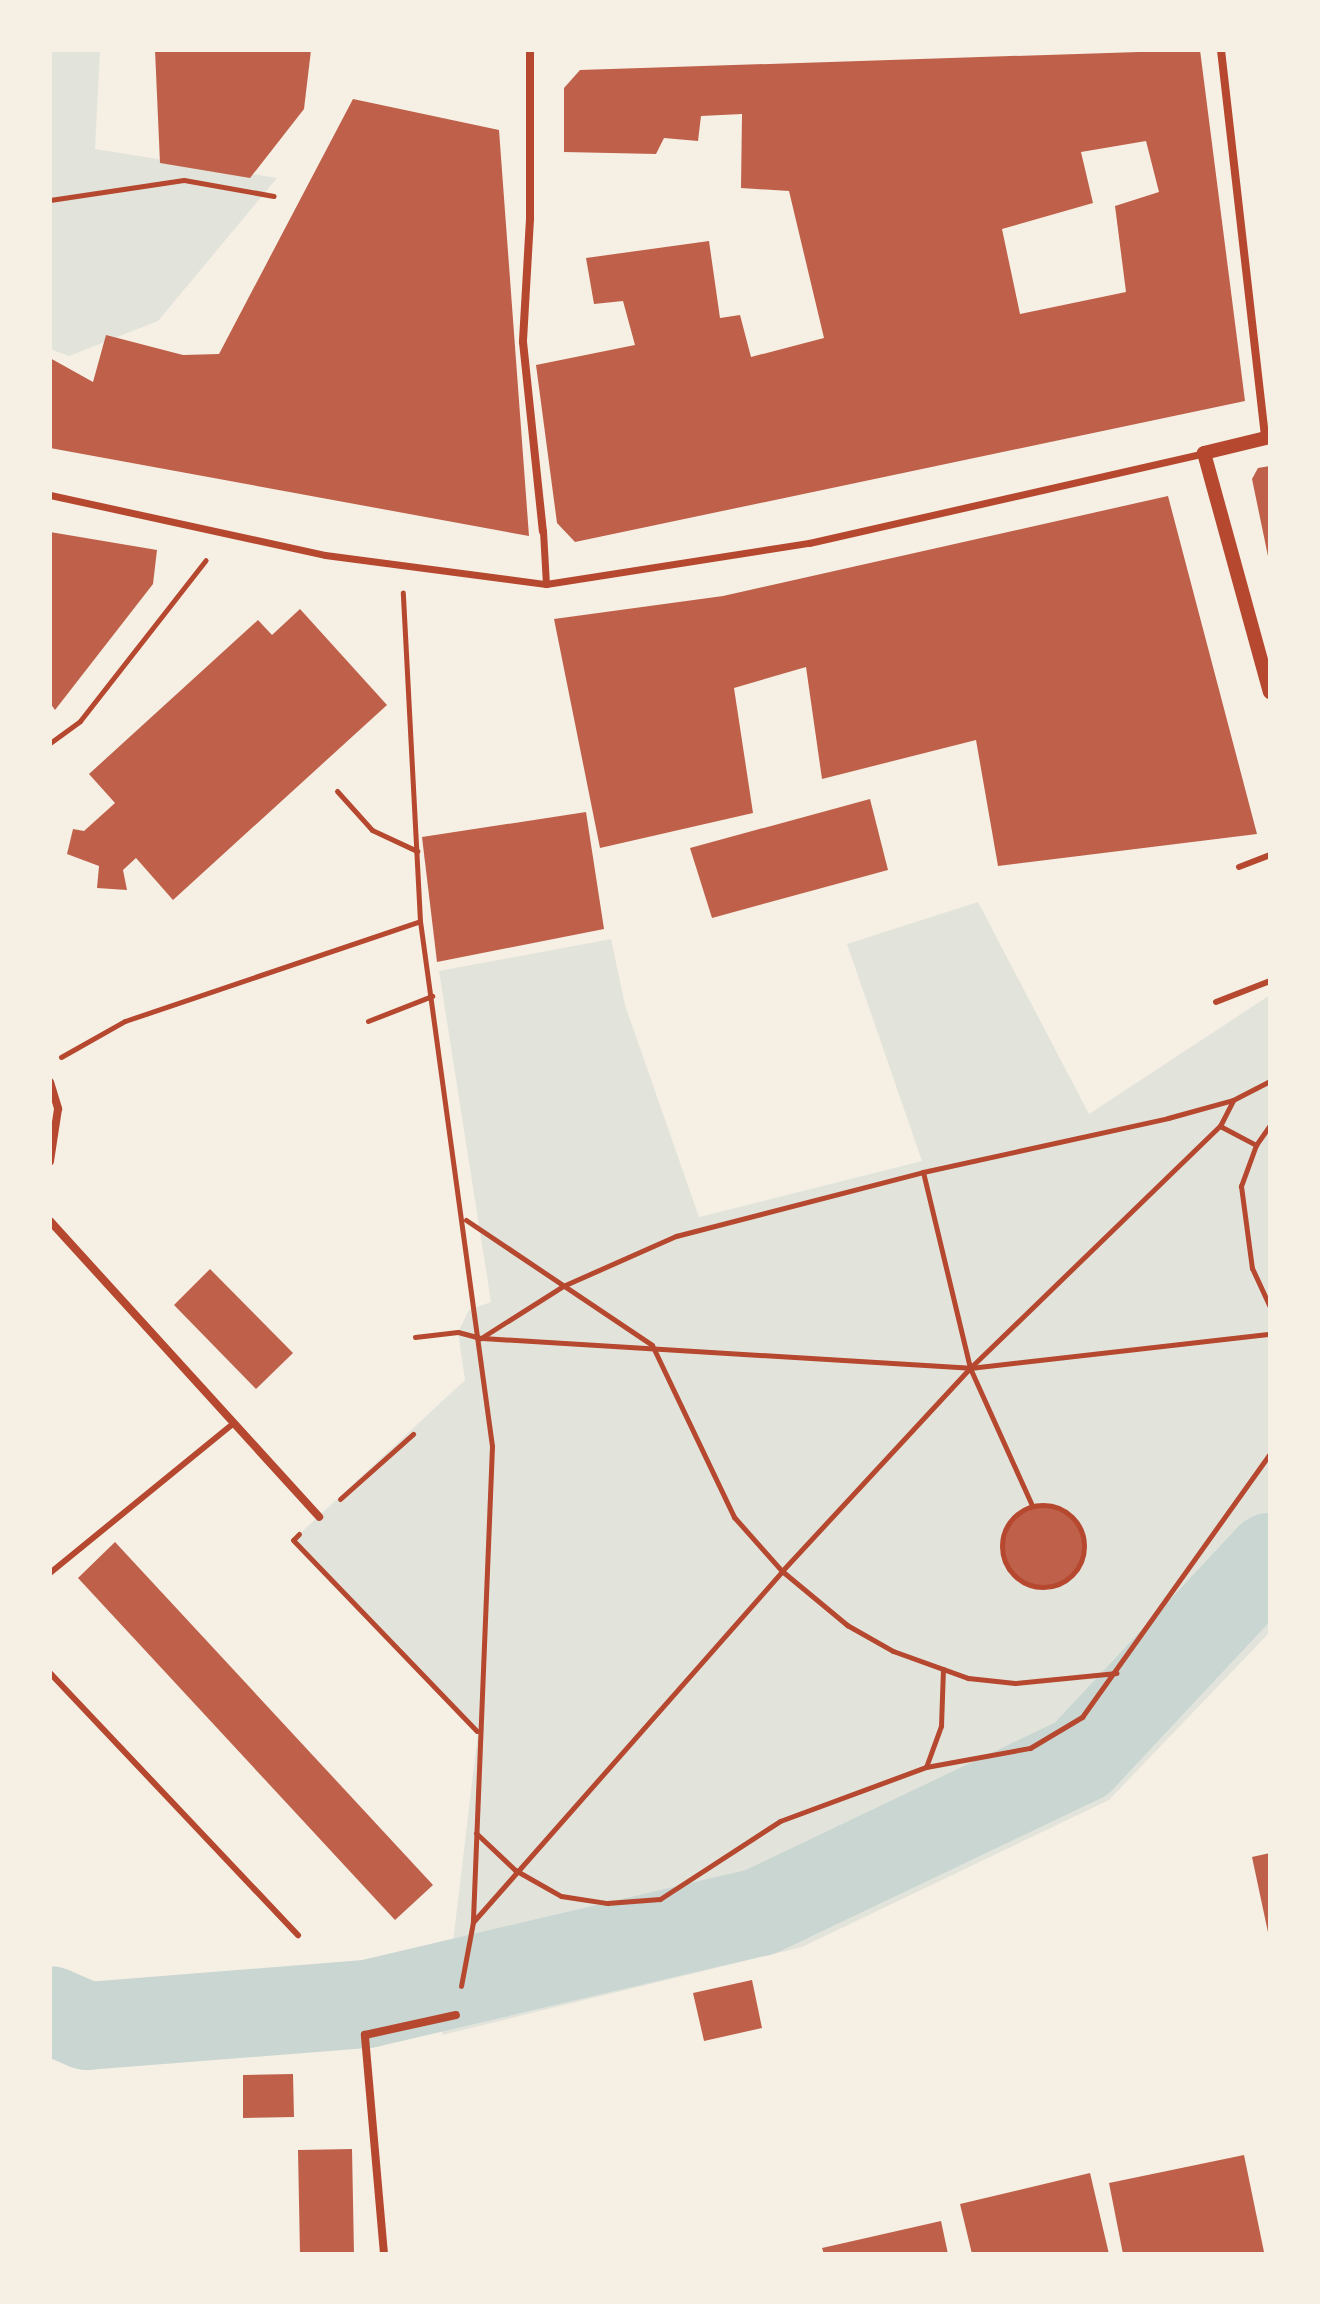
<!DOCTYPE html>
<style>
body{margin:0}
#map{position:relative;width:1320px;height:2304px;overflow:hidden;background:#f6efe4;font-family:Barlow,sans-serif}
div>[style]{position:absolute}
.green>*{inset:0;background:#e2e4dc}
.river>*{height:88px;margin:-44px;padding:0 44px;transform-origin:44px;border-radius:44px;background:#c9d6d2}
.building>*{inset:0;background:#bf614a}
.round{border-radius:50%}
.path>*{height:5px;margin:-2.5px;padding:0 2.5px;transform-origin:2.5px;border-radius:2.5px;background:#b5482f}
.path>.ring{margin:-2.5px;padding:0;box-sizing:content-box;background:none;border:5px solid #b5482f;border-radius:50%}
.service>*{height:6px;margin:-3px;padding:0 3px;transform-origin:3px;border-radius:3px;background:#b5482f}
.pedestrian>*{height:7px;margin:-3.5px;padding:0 3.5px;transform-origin:3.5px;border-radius:3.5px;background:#b5482f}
.minor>*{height:8px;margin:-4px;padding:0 4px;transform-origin:4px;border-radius:4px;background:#b5482f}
.tertiary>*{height:14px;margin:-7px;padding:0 7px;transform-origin:7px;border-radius:7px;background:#b5482f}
span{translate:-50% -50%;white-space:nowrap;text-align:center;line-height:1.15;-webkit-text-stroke:6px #f6efe4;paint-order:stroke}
.frame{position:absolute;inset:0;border:52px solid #f6efe4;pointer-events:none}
</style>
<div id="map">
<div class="green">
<div style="clip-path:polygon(50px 50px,100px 50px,95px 149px,277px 178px,158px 321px,69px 356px,50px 349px)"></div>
<div style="clip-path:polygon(978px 902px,1089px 1114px,1270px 995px,1270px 1632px,1109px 1800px,802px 1947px,442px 2035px,478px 1732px,293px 1540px,465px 1380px,458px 1332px,469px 1310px,491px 1302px,439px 971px,611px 939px,625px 1005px,699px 1217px,922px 1161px,847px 944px)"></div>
</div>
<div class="river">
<div style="left:50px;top:2010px;width:40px;rotate:23.4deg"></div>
<div style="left:87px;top:2026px;width:281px;rotate:-4.5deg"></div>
<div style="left:367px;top:2004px;width:404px;rotate:-13.2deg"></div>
<div style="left:760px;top:1912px;width:356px;rotate:-25.5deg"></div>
<div style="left:1081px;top:1759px;width:277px;rotate:-46.9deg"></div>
</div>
<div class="building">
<div style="clip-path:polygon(155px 50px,311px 50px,304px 109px,250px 178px,160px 163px)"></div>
<div style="clip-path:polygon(evenodd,1200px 50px,1245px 401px,575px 542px,557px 523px,536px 365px,635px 345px,623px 301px,594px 304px,586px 258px,709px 241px,720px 318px,740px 315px,751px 357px,824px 338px,789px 191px,741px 188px,742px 114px,701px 116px,698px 141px,664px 138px,656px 154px,564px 152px,564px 88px,580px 70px,1200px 50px,1146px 141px,1159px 192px,1115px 206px,1126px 292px,1020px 314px,1002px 229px,1093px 203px,1081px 152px,1146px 141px)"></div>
<div style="clip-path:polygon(353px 99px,499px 130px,529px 536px,50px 448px,50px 358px,93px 382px,106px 335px,183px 355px,219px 354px)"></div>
<div style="clip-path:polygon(1270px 466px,1270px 561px,1269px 561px,1252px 479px,1258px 468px)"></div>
<div style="clip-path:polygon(1168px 496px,1257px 834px,998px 866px,976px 740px,822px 779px,806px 667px,734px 688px,753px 813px,600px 848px,554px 619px,723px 596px)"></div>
<div style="clip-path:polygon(50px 532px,157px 550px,153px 584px,55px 710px,50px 703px)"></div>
<div style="clip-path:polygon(300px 609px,387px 705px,173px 900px,136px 858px,123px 870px,127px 890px,97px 888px,99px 866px,67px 854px,73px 829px,84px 831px,115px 803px,89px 774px,258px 620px,272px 635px)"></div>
<div style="clip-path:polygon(870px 799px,888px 870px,712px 918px,690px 848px)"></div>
<div style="clip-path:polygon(586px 812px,604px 929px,437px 962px,422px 837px)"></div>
<div style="clip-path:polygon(210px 1269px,293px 1353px,256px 1389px,174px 1305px)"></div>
<div class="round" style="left:1002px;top:1505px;width:82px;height:82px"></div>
<div style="clip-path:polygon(115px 1542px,433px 1885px,395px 1920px,78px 1578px)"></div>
<div style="clip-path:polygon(1270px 1853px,1270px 1937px,1269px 1937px,1252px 1857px)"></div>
<div style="clip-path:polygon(752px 1980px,762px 2028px,704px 2041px,693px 1993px)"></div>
<div style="clip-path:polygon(293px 2074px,294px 2117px,243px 2118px,243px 2075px)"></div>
<div style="clip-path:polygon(352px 2149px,354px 2254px,300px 2254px,298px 2150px)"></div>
<div style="clip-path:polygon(1244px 2155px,1264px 2252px,1123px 2254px,1109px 2183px)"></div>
<div style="clip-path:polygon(1090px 2173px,1109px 2254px,972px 2254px,960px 2204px)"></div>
<div style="clip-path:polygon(941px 2221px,948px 2254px,824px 2254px,822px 2248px)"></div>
</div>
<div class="path">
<div style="left:50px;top:200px;width:135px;rotate:-8.5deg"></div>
<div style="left:184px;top:180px;width:91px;rotate:10.1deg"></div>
<div style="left:50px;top:743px;width:37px;rotate:-36deg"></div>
<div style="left:80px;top:721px;width:204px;rotate:-52deg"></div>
<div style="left:337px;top:791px;width:52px;rotate:48.1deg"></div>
<div style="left:372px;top:830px;width:50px;rotate:25deg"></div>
<div style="left:420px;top:921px;width:530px;rotate:82.19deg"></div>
<div style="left:492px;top:1446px;width:476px;rotate:92.3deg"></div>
<div style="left:473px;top:1922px;width:65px;rotate:100.6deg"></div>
<div style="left:368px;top:1021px;width:69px;rotate:-21.3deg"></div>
<div style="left:61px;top:1057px;width:73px;rotate:-29.4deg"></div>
<div style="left:125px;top:1021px;width:311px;rotate:-18.7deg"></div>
<div style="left:420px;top:921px;width:329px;rotate:-93deg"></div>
<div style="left:1270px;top:1125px;width:24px;rotate:125deg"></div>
<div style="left:1256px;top:1145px;width:44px;rotate:110.1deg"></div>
<div style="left:1241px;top:1186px;width:83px;rotate:82.4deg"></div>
<div style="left:1252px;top:1268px;width:43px;rotate:65.2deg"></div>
<div style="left:1220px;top:1126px;width:41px;rotate:27.8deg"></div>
<div style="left:923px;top:1172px;width:202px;rotate:76.5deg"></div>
<div style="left:970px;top:1368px;width:150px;rotate:65.7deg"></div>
<div style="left:466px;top:1220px;width:224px;rotate:33.9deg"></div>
<div style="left:652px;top:1345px;width:191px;rotate:64.5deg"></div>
<div style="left:734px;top:1517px;width:72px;rotate:48.4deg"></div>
<div style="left:782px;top:1571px;width:85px;rotate:39.7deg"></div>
<div style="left:847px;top:1625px;width:53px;rotate:29.5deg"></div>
<div style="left:893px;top:1651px;width:80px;rotate:19.8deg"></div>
<div style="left:968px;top:1678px;width:47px;rotate:6.1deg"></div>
<div style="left:1015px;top:1683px;width:102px;rotate:-5.6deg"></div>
<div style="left:415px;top:1337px;width:43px;rotate:-6.6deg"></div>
<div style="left:458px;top:1332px;width:24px;rotate:15deg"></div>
<div style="left:481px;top:1338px;width:97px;rotate:-32.4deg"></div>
<div style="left:563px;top:1286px;width:124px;rotate:-23.9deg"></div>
<div style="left:676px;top:1236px;width:255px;rotate:-14.5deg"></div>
<div style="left:923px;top:1172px;width:251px;rotate:-12.4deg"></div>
<div style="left:1168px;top:1118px;width:67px;rotate:-15.5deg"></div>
<div style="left:1233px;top:1100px;width:42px;rotate:-27.2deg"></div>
<div style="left:482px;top:1338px;width:489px;rotate:3.5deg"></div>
<div style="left:970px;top:1368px;width:302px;rotate:-6.5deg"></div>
<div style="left:340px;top:1499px;width:98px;rotate:-41.7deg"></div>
<div class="ring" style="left:1002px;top:1505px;width:77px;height:77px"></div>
<div style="left:299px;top:1534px;width:8px;rotate:135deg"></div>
<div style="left:293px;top:1540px;width:265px;rotate:46.1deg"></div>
<div style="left:926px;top:1767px;width:44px;rotate:-69.9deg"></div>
<div style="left:941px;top:1726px;width:57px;rotate:-88deg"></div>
<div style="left:476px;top:1833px;width:54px;rotate:43.5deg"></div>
<div style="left:515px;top:1870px;width:53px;rotate:29.5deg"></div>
<div style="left:561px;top:1896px;width:47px;rotate:8.7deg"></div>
<div style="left:607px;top:1903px;width:53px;rotate:-4.3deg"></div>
<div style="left:660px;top:1899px;width:143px;rotate:-33deg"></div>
<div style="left:780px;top:1821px;width:156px;rotate:-20.3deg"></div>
<div style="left:926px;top:1767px;width:106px;rotate:-10.4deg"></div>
<div style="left:1030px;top:1748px;width:61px;rotate:-30.8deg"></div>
<div style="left:1082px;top:1717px;width:324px;rotate:-54.5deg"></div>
<div style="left:473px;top:1922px;width:468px;rotate:-48.6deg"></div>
<div style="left:782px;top:1571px;width:277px;rotate:-47.2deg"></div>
<div style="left:970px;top:1368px;width:348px;rotate:-44.1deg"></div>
<div style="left:1220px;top:1126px;width:29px;rotate:-63deg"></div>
</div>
<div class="service">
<div style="left:1239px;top:867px;width:33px;rotate:-21deg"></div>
<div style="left:1216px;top:1002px;width:58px;rotate:-21.3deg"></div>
<div style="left:50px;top:1573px;width:237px;rotate:-39.2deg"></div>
<div style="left:50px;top:1673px;width:361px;rotate:46.6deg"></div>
</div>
<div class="pedestrian">
<div style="left:50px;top:495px;width:281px;rotate:12.3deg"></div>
<div style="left:325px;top:555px;width:223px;rotate:7.5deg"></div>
<div style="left:546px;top:584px;width:266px;rotate:-8.9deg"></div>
<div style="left:809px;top:543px;width:405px;rotate:-12.8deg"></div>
<div style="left:543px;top:531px;width:53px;rotate:86.8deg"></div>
</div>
<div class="minor">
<div style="left:530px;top:50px;width:169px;rotate:90deg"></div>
<div style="left:530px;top:219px;width:123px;rotate:93.3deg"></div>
<div style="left:523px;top:342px;width:190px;rotate:84deg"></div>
<div style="left:1221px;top:50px;width:390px;rotate:83.5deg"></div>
<div style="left:50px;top:1082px;width:28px;rotate:73deg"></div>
<div style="left:58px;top:1109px;width:53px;rotate:98.7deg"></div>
<div style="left:50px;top:1221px;width:400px;rotate:47.7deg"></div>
<div style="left:384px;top:2254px;width:220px;rotate:-95deg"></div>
<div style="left:365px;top:2035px;width:93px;rotate:-12.4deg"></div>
</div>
<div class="tertiary">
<div style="left:1270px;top:437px;width:68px;rotate:166.4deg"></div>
<div style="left:1204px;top:453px;width:248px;rotate:74.6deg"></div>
</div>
<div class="frame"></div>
</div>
